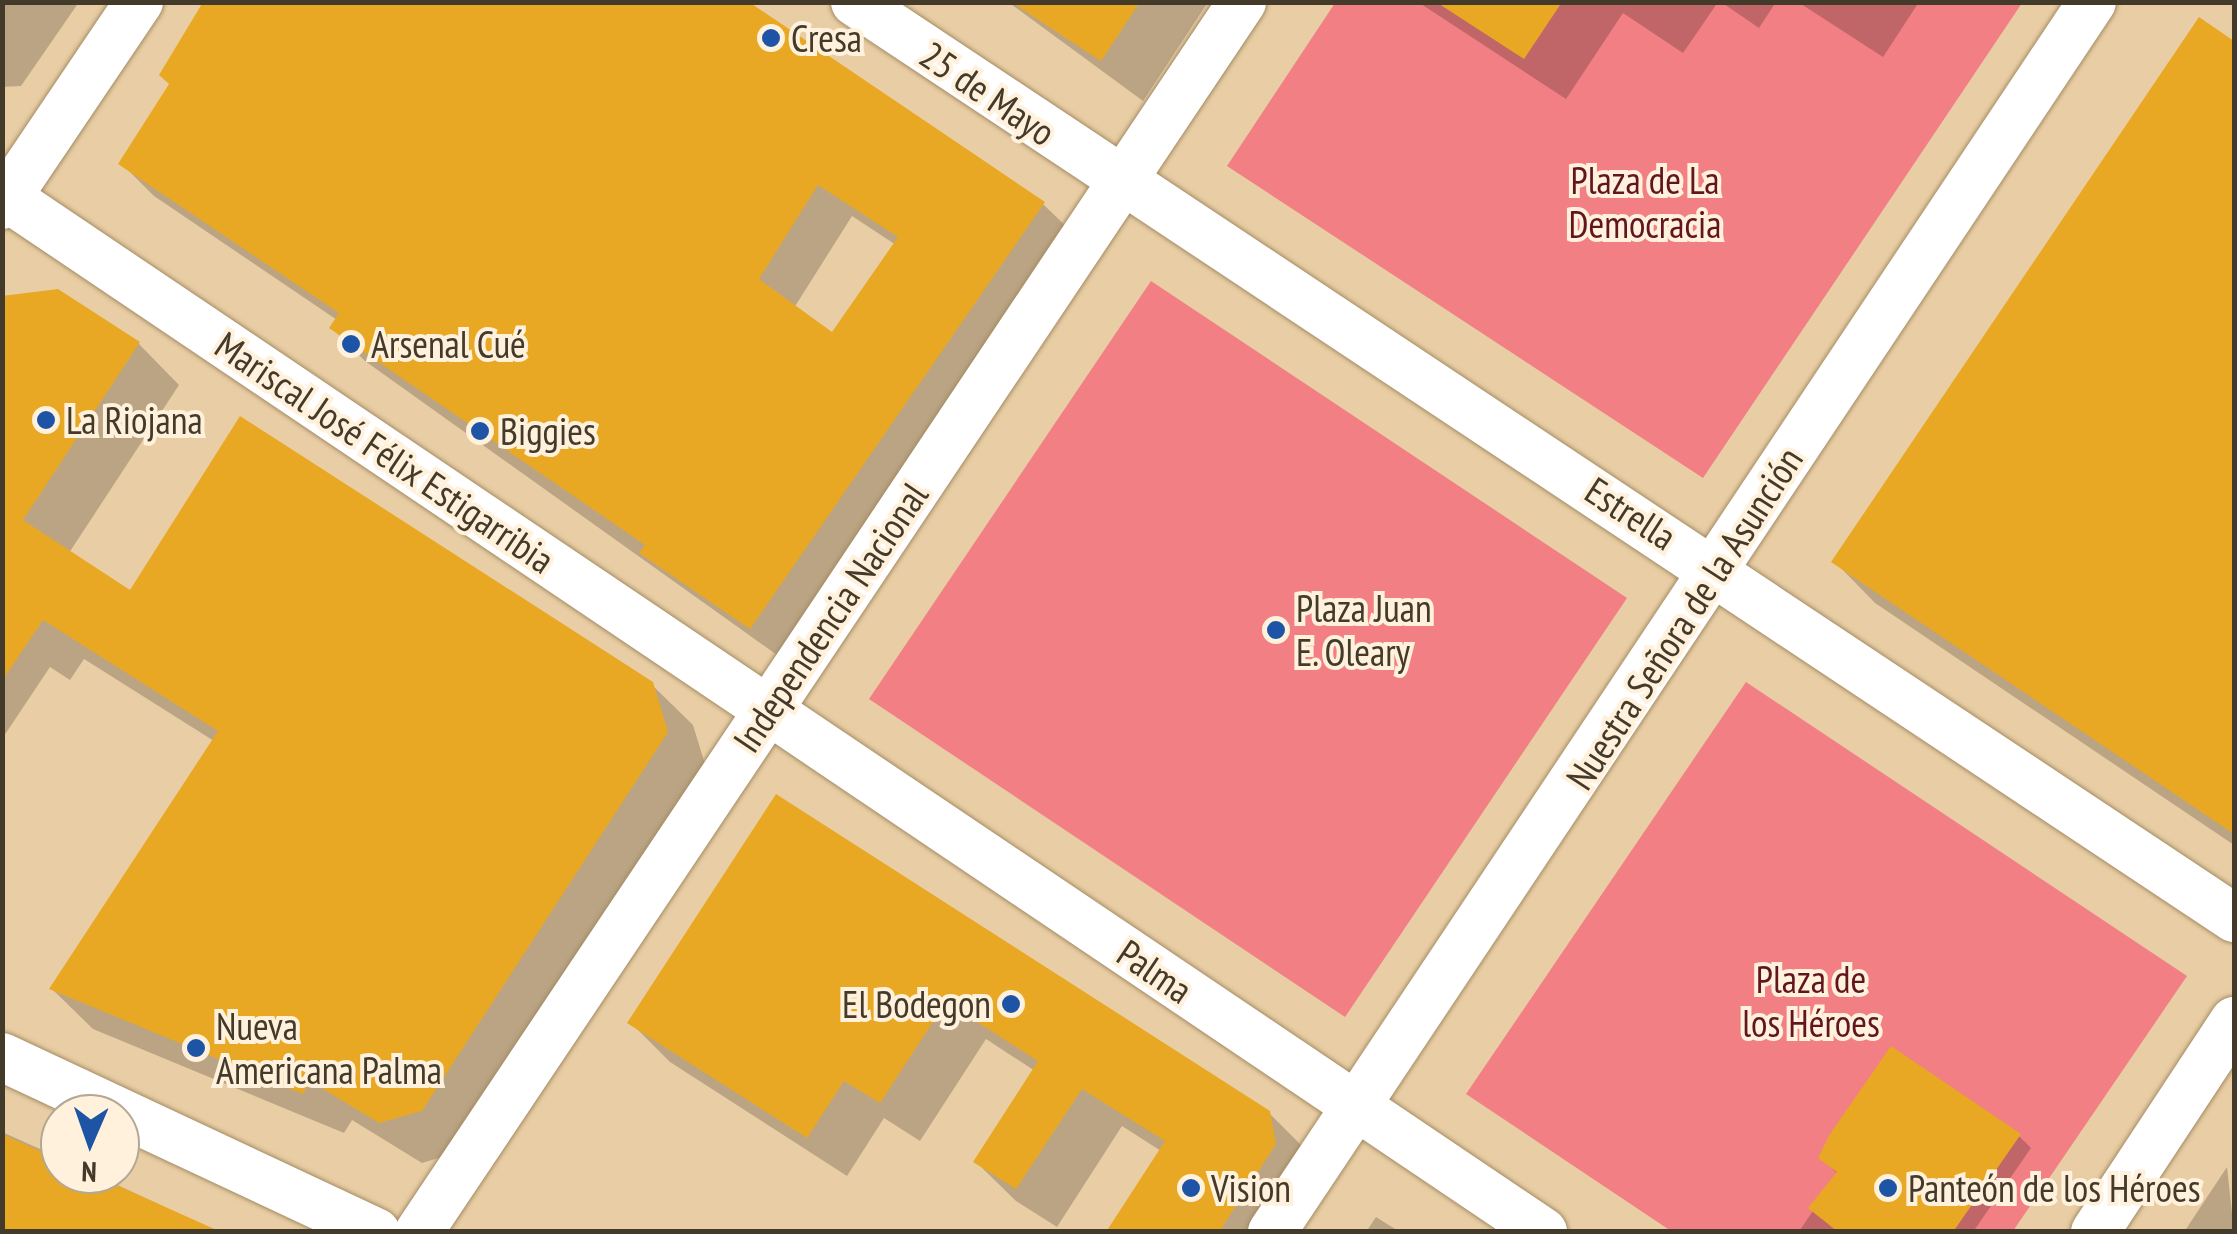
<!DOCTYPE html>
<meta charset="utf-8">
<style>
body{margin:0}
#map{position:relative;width:2237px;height:1234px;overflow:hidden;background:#e9cea5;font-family:"PT Sans Narrow",sans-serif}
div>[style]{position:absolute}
.green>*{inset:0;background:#f17f83}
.shadow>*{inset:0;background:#0003}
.building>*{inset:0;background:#e9a823}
.roads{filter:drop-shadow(0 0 2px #a48b64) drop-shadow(0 0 2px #a48b64)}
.street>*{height:48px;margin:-24px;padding:0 24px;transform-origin:24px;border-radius:24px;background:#fff}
.dots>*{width:28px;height:28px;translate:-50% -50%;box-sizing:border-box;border:5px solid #fff1dc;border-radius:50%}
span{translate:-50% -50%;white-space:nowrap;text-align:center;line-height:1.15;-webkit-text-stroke:8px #fff1dc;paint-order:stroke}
.poi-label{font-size:38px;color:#443a29}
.left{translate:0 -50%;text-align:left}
.right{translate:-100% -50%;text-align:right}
.street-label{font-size:38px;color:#443a29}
.park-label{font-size:38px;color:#62151f}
.frame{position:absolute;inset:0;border:5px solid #443a29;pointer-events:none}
.north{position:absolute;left:40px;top:1094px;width:100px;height:100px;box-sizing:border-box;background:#fff1dc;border:2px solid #b4a894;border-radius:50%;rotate:182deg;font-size:28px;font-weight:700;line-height:40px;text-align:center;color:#443a29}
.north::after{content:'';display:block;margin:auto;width:35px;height:45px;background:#1d54a6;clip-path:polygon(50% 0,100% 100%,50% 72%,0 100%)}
</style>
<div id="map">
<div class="green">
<div style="clip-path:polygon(1335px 3px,2022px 3px,1703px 478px,1227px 166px)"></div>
<div style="clip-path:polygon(1151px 281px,1627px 598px,1345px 1017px,869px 699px)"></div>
<div style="clip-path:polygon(1746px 682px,2187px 976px,2013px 1231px,1671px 1231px,1466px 1094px)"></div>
</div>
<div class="shadow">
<div style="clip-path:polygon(2px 2px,79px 2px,21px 86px,2px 87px)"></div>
<div style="clip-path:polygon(1008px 2px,1208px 2px,1143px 101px)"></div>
<div style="clip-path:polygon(1418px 2px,1718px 2px,1683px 53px,1623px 13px,1566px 99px)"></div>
<div style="clip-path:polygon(1721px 2px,1776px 2px,1759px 28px)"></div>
<div style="clip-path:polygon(1798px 2px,1919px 2px,1883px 57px)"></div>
<div style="clip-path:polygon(2200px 21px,2234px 44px,2234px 845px,1875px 603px,1835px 562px)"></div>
<div style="clip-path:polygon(evenodd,172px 84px,1043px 204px,1076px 236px,784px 660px,365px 361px,332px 328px,337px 320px,154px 196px,121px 163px,172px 84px,852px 216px,896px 245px,833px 336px,794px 308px,852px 216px)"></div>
<div style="clip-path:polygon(58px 292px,139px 344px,179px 385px,69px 553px,131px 593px,651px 684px,693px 725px,708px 774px,462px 1151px,422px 1163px,352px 1120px,344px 1133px,93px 1029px,52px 989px,214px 741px,84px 659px,70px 680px,50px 667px,2px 739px,2px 308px)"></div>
<div style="clip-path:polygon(776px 797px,1269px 1113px,1309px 1153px,1284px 1232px,1109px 1232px,1161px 1151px,1122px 1126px,1057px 1227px,1016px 1201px,976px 1162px,1035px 1071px,986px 1039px,920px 1141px,884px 1118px,847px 1176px,670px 1062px,631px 1023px)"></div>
<div style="clip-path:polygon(2px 1132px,60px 1158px,60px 1174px,94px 1174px,218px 1232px,2px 1232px)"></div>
<div style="clip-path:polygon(2019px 1136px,2031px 1148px,1973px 1232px,1800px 1230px,1838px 1174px,1821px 1158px)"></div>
<div style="clip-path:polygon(2227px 1167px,2234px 1232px,2184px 1232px)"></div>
<div style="clip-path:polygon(1376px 1217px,1400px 1232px,1366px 1232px)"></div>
</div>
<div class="building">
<div style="clip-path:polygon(evenodd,203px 2px,749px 2px,1045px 202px,750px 629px,639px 553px,645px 545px,329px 328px,339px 313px,118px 164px,169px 84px,159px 75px,203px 2px,818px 185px,898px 237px,832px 332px,759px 279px,818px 185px)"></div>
<div style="clip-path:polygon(1011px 2px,1140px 2px,1101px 61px)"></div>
<div style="clip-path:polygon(1436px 2px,1562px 2px,1524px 59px)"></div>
<div style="clip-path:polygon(2199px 17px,2234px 41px,2234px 834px,1831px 562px)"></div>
<div style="clip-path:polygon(58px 289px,140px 342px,23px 520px,130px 590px,240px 416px,653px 682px,668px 732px,422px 1111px,379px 1123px,310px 1081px,303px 1094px,49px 989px,218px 731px,43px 620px,2px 681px,2px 296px)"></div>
<div style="clip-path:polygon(776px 794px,1270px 1111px,1276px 1144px,1219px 1232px,1106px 1232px,1165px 1141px,1082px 1089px,1016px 1189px,973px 1162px,1038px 1061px,946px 1002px,880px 1103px,844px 1081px,807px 1138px,627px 1023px)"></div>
<div style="clip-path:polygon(1891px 1046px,2021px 1134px,1953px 1232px,1838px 1232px,1808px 1208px,1837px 1172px,1818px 1158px,1830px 1134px)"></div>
<div style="clip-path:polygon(2px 1134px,60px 1160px,60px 1174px,92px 1174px,221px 1232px,2px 1232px)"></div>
</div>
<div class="roads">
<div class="street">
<div style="left:855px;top:2px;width:1656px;rotate:33.59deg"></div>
<div style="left:2px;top:194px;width:1858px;rotate:33.96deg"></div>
<div style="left:2px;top:205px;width:245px;rotate:-56deg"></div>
<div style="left:2px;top:1057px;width:413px;rotate:25.1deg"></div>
<div style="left:419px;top:1232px;width:1480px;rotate:-56.21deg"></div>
<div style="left:1272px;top:1232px;width:1478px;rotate:-56.31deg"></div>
<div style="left:2095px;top:1232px;width:253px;rotate:-56.6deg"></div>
</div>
</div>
<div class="dots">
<div style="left:771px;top:38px;background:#1d54a6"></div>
<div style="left:351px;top:344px;background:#1d54a6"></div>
<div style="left:46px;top:420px;background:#1d54a6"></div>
<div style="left:480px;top:431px;background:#1d54a6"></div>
<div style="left:1276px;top:630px;background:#1d54a6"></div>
<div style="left:1011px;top:1004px;background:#1d54a6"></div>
<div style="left:196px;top:1048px;background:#1d54a6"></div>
<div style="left:1191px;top:1188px;background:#1d54a6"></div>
<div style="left:1888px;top:1188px;background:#1d54a6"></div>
</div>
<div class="poi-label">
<span class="left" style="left:791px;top:38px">Cresa</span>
<span class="left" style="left:371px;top:344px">Arsenal Cué</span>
<span class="left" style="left:66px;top:420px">La Riojana</span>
<span class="left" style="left:500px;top:431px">Biggies</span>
<span class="left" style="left:1296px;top:630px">Plaza Juan<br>E. Oleary</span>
<span class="right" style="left:991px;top:1004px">El Bodegon</span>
<span class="left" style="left:216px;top:1048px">Nueva<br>Americana Palma</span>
<span class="left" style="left:1211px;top:1188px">Vision</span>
<span class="left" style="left:1908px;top:1188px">Panteón de los Héroes</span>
</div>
<div class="street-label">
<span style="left:988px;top:93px;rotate:34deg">25 de Mayo</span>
<span style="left:385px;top:452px;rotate:34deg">Mariscal José Félix Estigarribia</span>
<span style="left:1631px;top:513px;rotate:33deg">Estrella</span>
<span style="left:830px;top:617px;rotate:-56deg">Independencia Nacional</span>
<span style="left:1684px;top:618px;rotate:-57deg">Nuestra Señora de la Asunción</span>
<span style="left:1155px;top:971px;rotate:34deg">Palma</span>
</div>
<div class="park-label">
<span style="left:1645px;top:202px">Plaza de La<br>Democracia</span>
<span style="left:1811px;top:1001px">Plaza de<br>los Héroes</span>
</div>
<div class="frame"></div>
<div class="north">N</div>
</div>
